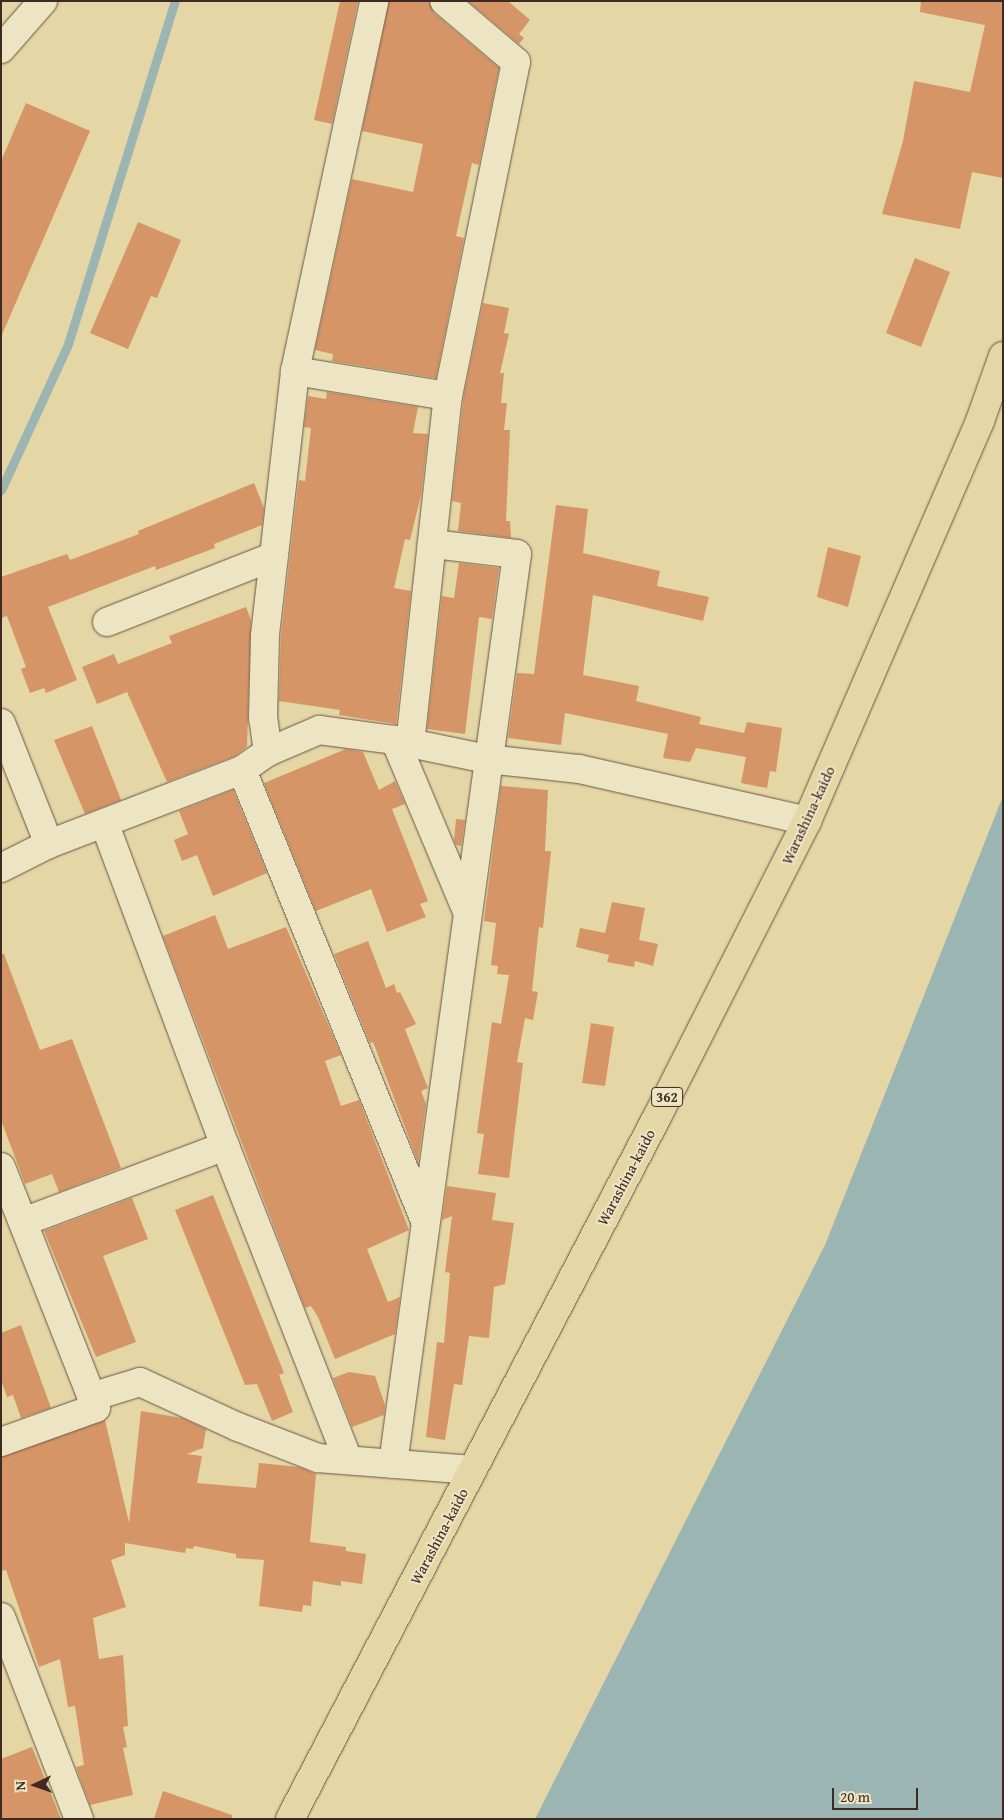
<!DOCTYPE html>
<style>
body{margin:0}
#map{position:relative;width:1004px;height:1820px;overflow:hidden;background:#e4d6a5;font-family:"Gentium Book Plus",serif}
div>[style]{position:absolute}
.water>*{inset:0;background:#9bb6b2}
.stream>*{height:9px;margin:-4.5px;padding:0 4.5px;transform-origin:4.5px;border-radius:4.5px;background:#9bb6b2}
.building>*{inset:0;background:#d69567}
.roads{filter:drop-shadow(0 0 1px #685543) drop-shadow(0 0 1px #685543)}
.minor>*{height:28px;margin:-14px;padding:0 14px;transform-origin:14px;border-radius:14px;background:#ede4c4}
.tertiary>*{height:28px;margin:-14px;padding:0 14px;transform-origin:14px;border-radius:14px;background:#ede4c4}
.trunk>*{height:28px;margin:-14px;padding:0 14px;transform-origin:14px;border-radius:14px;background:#e4d6a5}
span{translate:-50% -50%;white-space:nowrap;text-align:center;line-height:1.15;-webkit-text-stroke:4px #ede4c4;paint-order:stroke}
.shield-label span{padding:1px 4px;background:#ede4c4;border:1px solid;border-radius:4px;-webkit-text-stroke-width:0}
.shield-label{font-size:14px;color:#3e2a22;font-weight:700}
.street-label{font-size:15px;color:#3e2a22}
.frame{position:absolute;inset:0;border:2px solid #3e2a22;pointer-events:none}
.north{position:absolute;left:10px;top:1760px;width:50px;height:50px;-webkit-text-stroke:4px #ede4c4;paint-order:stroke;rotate:267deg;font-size:14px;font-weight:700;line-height:20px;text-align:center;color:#3e2a22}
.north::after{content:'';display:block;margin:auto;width:18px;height:22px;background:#3e2a22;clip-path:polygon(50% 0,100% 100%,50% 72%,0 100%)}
.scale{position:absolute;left:832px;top:1788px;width:86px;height:22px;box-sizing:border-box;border:2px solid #3e2a22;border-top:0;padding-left:6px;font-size:15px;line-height:18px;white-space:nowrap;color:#3e2a22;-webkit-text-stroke:4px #ede4c4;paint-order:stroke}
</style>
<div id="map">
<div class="water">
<div style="clip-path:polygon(1003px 796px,1003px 1819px,535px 1819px,825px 1245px)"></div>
</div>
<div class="stream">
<div style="left:1px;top:490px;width:161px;rotate:-65.3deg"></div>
<div style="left:68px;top:344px;width:359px;rotate:-72.7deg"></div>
</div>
<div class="building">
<div style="clip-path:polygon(340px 1px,358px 1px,332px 124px,314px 120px)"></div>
<div style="clip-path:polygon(389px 1px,429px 1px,434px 13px,499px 68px,479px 165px,472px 163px,456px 236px,464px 238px,436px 378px,332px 361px,333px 354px,315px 350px,352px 179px,413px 192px,423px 144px,362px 131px)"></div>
<div style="clip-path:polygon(468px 1px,508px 1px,530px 20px,519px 34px,524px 38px,519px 44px)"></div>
<div style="clip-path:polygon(921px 1px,1003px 1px,1003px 178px,972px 172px,960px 229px,882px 214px,903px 141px,914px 81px,970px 92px,985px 25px,920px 12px)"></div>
<div style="clip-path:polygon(26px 103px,90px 131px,1px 337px,1px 161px)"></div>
<div style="clip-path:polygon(138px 222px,181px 240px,157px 298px,151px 296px,128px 349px,90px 333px)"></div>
<div style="clip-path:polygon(915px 258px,950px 272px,921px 347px,886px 333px)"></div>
<div style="clip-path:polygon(483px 303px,509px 308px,504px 333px,509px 334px,500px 373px,504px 373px,501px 403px,507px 403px,504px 430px,510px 430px,506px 521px,510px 521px,511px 538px,458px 531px,461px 503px,452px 501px,464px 394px)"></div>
<div style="clip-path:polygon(327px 392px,418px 407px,413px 433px,428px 434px,421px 495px,410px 540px,405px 539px,394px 588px,411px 591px,396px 724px,339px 715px,340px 710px,279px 701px,281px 636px,295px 512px,299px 480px,305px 481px,311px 428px,304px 427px,308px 396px,326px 399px)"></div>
<div style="clip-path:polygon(254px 483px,264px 508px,262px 525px,214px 544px,215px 548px,156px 570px,155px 566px,48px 607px,77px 680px,46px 693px,44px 688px,30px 693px,21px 669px,26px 667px,7px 616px,1px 618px,1px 577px,67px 554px,70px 560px,139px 534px,138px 531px)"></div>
<div style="clip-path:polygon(556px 505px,588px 509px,583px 553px,660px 571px,657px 586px,709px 597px,703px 621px,593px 595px,583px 675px,639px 686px,636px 701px,701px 717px,699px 724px,744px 733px,747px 722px,782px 728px,776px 772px,770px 771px,767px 788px,741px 783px,746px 757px,696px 748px,690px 762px,663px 758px,668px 734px,565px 713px,561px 745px,508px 738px,517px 673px,534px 674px)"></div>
<div style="clip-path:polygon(828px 547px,861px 556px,848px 607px,817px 597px)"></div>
<div style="clip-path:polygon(459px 563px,499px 568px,492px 619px,479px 617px,465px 734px,427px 729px,442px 596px,454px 598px)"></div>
<div style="clip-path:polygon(246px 607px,251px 620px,247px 747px,235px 756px,167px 782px,127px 692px,97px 704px,82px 667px,114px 654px,118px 664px,172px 643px,169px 636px)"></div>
<div style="clip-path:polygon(92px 726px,121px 800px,85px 814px,54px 740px)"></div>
<div style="clip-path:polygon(346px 749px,363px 752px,379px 790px,395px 781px,405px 804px,392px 809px,428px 901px,420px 904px,426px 917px,387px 932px,371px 889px,316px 911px,264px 783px)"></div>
<div style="clip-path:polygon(501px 786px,548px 790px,545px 851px,551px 851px,543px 928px,539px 927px,532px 991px,538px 992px,533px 1020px,525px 1018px,517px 1062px,523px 1063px,509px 1178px,478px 1174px,484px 1134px,477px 1133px,492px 1022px,501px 1024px,509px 975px,497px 974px,498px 966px,491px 965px,496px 923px,484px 921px)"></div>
<div style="clip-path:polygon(233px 790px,267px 873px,213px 896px,197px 855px,182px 861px,174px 840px,188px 834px,179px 811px)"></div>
<div style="clip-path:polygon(456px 819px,465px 820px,461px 846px,456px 845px,454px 840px)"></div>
<div style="clip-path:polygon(612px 902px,645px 908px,639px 940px,658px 944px,653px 966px,635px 961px,634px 967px,607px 962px,609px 955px,576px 947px,580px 928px,605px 933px)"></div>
<div style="clip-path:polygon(215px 915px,228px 949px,286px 927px,341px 1055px,325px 1061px,341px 1106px,359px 1100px,409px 1230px,367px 1249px,388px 1302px,400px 1297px,395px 1334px,335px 1359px,318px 1317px,311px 1306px,305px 1308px,163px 936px)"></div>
<div style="clip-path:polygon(368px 941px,386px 988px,394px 984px,397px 993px,400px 992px,416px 1024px,405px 1029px,428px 1088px,421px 1091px,426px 1104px,418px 1162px,373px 1042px,370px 1043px,334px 954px)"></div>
<div style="clip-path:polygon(1px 954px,4px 954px,40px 1050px,72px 1039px,121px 1168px,59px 1192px,52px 1174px,25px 1184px,1px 1120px)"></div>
<div style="clip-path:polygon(591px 1023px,614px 1027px,605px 1086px,582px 1083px)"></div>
<div style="clip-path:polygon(447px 1186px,496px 1193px,492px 1220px,514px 1223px,505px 1284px,494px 1287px,489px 1338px,469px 1336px,462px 1385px,454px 1384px,445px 1440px,426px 1437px,437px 1342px,444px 1343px,450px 1273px,445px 1272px,452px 1216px,442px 1220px)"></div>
<div style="clip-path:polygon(213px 1195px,284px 1373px,279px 1375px,293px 1412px,272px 1421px,257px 1384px,245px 1385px,175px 1210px)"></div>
<div style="clip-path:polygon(132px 1198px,148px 1239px,103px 1256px,136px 1342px,96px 1357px,44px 1231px)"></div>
<div style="clip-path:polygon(21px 1325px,51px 1408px,21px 1418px,13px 1395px,7px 1397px,1px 1380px,1px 1333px)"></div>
<div style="clip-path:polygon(349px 1372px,375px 1376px,385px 1405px,384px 1415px,352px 1427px,333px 1378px)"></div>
<div style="clip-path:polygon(141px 1411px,182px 1418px,206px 1429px,203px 1448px,187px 1454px,202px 1456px,197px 1483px,256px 1488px,259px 1463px,299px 1467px,316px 1474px,310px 1542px,346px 1547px,346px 1551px,366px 1554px,362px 1584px,341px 1581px,341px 1586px,313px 1581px,311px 1606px,303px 1605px,302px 1612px,259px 1606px,264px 1560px,236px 1558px,236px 1554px,194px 1546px,193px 1549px,186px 1548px,185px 1553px,125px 1543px,125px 1555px,111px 1560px,126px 1607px,93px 1618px,99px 1659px,123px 1655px,128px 1726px,123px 1727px,127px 1747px,123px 1748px,133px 1795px,90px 1805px,76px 1767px,84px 1765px,75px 1706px,68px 1707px,60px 1659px,39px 1667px,6px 1570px,1px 1571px,1px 1457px,105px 1420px,129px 1523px)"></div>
<div style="clip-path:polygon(32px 1747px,61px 1819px,1px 1819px,1px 1759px)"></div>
<div style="clip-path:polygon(163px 1791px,232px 1815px,232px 1819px,154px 1819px)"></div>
</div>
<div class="roads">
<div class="minor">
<div style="left:295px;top:371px;width:155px;rotate:9.3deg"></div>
<div style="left:107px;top:622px;width:177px;rotate:-21.5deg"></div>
<div style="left:1px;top:723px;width:130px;rotate:68.4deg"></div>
<div style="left:395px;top:740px;width:183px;rotate:67.2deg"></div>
<div style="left:410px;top:744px;width:350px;rotate:-83.8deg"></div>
<div style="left:448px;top:396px;width:341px;rotate:-78.5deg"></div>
<div style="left:516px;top:62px;width:94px;rotate:-139.7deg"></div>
<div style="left:268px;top:752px;width:34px;rotate:-98deg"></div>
<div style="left:263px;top:718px;width:83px;rotate:-88.6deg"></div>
<div style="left:265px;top:635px;width:266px;rotate:-83.5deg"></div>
<div style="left:295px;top:371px;width:378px;rotate:-77.9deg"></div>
<div style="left:242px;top:770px;width:486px;rotate:67.9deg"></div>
<div style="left:105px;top:825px;width:343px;rotate:69.5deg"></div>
<div style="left:225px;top:1146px;width:337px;rotate:68.6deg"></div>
<div style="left:1px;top:868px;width:54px;rotate:-26.6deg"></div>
<div style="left:49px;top:844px;width:207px;rotate:-21deg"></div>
<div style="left:242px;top:770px;width:32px;rotate:-35deg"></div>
<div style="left:268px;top:752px;width:56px;rotate:-23.3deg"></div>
<div style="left:319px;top:730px;width:77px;rotate:7.5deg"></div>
<div style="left:395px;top:740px;width:94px;rotate:11.7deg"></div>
<div style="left:487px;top:759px;width:93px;rotate:6.2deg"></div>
<div style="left:579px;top:769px;width:234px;rotate:12.8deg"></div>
<div style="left:1px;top:1167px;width:259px;rotate:68.5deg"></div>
<div style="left:96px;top:1408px;width:101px;rotate:160.3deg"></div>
<div style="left:23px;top:1222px;width:216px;rotate:-20.6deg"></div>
<div style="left:91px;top:1397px;width:51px;rotate:-17deg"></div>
<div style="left:140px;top:1382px;width:108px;rotate:24.7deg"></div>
<div style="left:238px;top:1427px;width:86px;rotate:21.2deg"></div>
<div style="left:318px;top:1458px;width:155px;rotate:4.4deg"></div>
<div style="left:393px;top:1464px;width:918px;rotate:-82.24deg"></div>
<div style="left:517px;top:554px;width:86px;rotate:-173.3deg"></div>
<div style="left:1px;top:1617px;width:217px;rotate:68.9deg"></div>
</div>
<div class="tertiary">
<div style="left:1px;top:49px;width:64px;rotate:-48.8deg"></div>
</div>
<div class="trunk">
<div style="left:290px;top:1819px;width:792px;rotate:-62.4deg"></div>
<div style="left:657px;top:1117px;width:332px;rotate:-63.1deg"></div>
<div style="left:807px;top:821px;width:436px;rotate:-66.6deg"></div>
<div style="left:980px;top:421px;width:69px;rotate:-70.5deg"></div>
</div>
</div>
<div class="shield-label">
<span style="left:667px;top:1097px">362</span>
</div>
<div class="street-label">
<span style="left:808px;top:815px;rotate:-65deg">Warashina-kaido</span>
<span style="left:626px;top:1177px;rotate:-62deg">Warashina-kaido</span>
<span style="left:439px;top:1536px;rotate:-62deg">Warashina-kaido</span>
</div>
<div class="frame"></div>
<div class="north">N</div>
<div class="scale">20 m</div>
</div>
